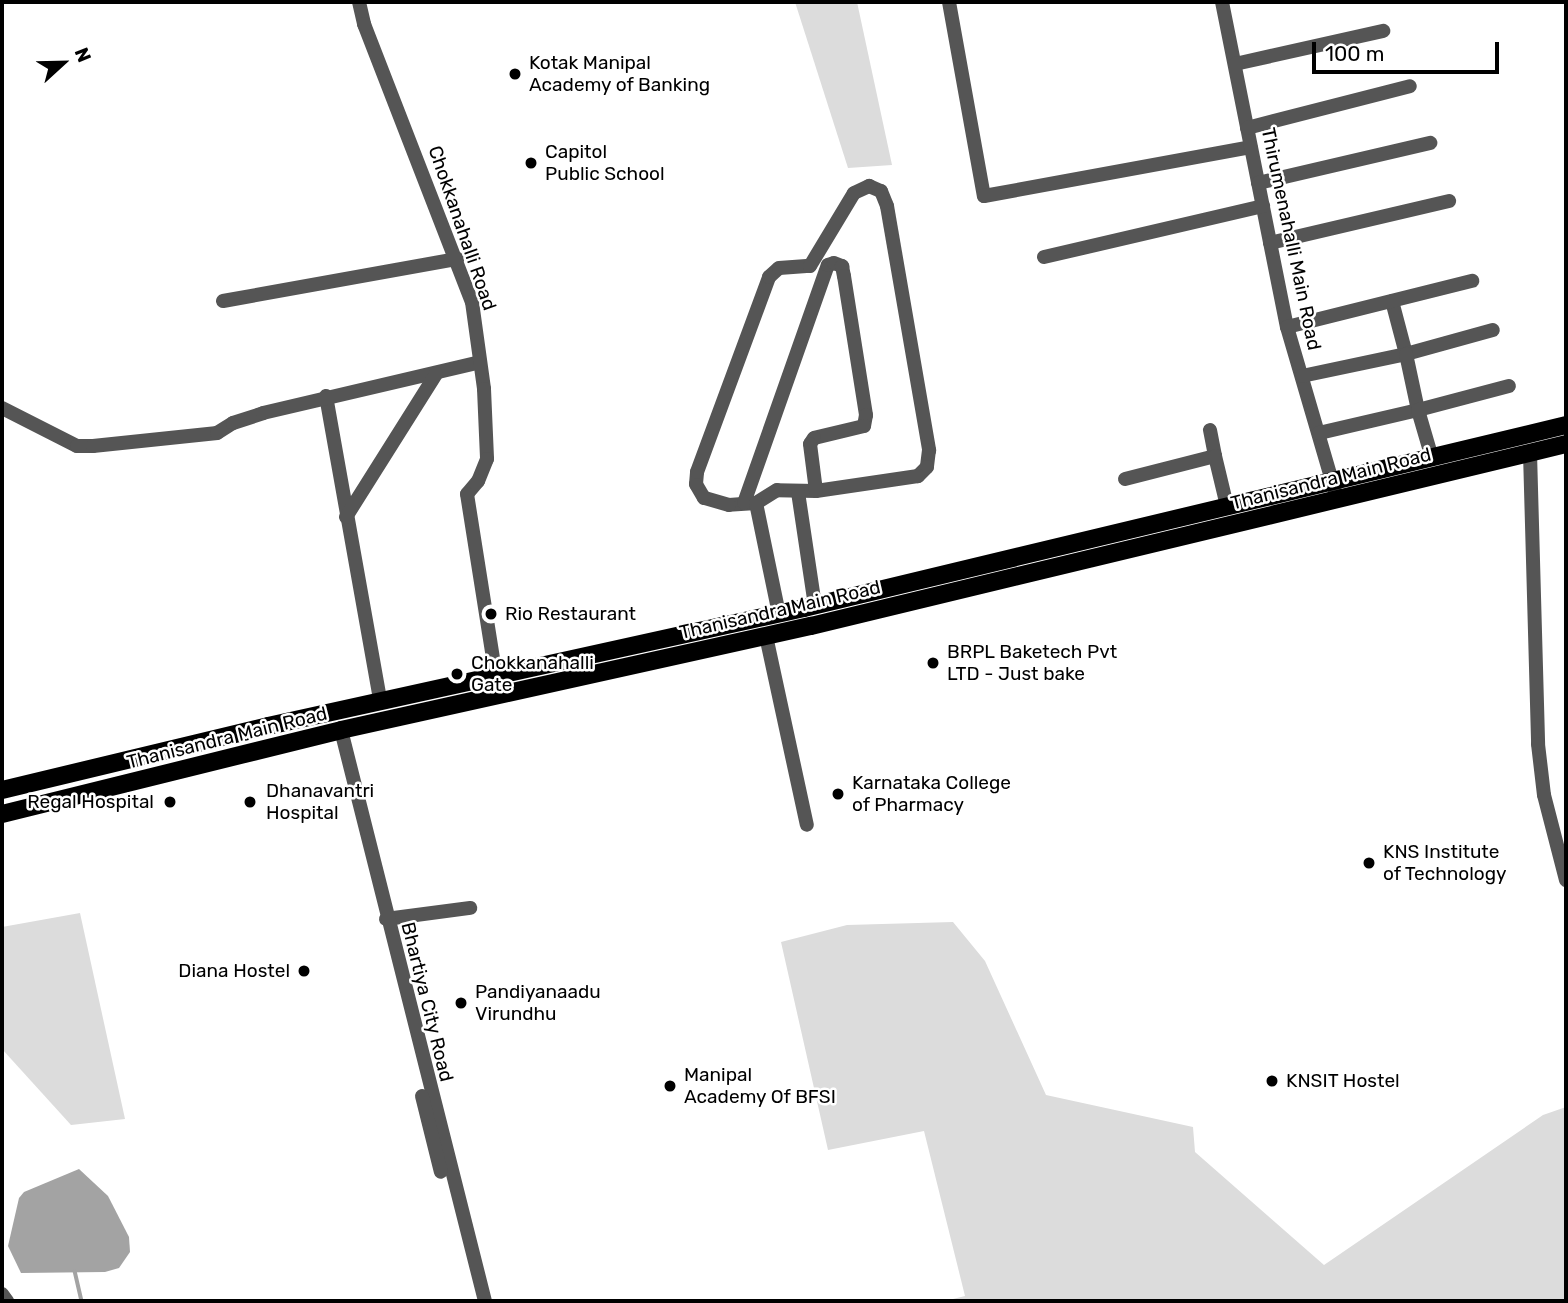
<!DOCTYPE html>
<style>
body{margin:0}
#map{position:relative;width:1568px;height:1303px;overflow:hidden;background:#fff;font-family:Rubik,sans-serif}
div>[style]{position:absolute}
.green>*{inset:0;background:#dcdcdc}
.water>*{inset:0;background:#a3a3a3}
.stream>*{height:3.5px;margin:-1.75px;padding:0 1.75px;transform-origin:1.75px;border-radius:1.75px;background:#a3a3a3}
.minor>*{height:14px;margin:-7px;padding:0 7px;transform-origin:7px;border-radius:7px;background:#555}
.tertiary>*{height:14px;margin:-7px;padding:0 7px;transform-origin:7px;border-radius:7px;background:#555}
.primary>*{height:18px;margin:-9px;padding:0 9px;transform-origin:9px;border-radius:9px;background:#000}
.dots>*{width:19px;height:19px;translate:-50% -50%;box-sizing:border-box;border:4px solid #fff;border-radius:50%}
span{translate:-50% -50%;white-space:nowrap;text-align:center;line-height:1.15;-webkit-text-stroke:5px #fff;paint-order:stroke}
.poi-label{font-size:19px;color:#000}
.left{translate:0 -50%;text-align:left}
.right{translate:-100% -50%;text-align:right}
.street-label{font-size:19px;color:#000}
.frame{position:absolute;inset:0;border:4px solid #000;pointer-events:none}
.north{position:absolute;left:28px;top:28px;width:70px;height:70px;-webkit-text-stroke:5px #fff;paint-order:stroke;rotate:68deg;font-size:19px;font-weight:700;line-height:28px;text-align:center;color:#000}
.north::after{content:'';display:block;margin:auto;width:24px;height:32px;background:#000;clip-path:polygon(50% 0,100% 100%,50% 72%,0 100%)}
.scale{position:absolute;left:1312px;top:42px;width:187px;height:32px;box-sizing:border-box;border:4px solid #000;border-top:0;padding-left:9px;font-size:21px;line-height:24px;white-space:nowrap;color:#000;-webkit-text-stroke:5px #fff;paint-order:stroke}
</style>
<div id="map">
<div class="green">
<div style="clip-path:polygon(795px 2px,857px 2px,892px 165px,848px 168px)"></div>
<div style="clip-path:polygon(80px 913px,125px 1119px,71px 1125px,2px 1049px,2px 927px)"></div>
<div style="clip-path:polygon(953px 922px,985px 961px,1046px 1095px,1193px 1127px,1195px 1152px,1324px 1265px,1543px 1115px,1566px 1107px,1566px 1301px,945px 1301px,965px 1296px,924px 1131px,828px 1150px,781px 942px,847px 925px)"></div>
</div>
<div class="water">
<div style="clip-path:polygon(79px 1169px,108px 1196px,129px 1237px,130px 1252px,119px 1268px,105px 1272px,21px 1273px,8px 1246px,19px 1198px,24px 1192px)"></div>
</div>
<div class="stream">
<div style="left:75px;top:1271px;width:31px;rotate:77deg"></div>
</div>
<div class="minor">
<div style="left:949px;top:2px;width:197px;rotate:79.8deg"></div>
<div style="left:984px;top:196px;width:271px;rotate:-10.4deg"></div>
<div style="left:1222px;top:2px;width:331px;rotate:78.7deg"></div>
<div style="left:1287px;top:327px;width:171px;rotate:73.7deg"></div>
<div style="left:1235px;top:64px;width:152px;rotate:-12.6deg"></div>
<div style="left:1247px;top:128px;width:168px;rotate:-14.4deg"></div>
<div style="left:1258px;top:183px;width:177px;rotate:-13.1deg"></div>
<div style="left:869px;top:186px;width:13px;rotate:23deg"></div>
<div style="left:881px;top:191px;width:16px;rotate:68deg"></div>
<div style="left:887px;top:206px;width:248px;rotate:80.2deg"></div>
<div style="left:929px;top:450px;width:17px;rotate:97deg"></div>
<div style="left:927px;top:467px;width:13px;rotate:135deg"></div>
<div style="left:918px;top:476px;width:103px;rotate:171.6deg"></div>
<div style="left:816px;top:491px;width:39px;rotate:-179deg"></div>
<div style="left:777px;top:490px;width:25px;rotate:148deg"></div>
<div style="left:756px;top:503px;width:27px;rotate:176deg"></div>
<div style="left:729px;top:505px;width:26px;rotate:-164deg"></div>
<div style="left:704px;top:498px;width:16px;rotate:-120deg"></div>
<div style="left:696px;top:484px;width:12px;rotate:-85deg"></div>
<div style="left:697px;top:472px;width:208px;rotate:-69.7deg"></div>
<div style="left:769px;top:277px;width:13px;rotate:-42deg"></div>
<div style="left:779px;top:268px;width:31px;rotate:-4deg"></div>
<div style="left:810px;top:266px;width:85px;rotate:-58.9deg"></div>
<div style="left:854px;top:193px;width:17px;rotate:-25deg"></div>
<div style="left:1270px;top:243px;width:184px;rotate:-13.2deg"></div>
<div style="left:1044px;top:257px;width:225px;rotate:-13.1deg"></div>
<div style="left:223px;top:301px;width:238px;rotate:-10.2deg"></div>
<div style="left:1392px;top:301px;width:55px;rotate:75.2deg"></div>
<div style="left:1406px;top:354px;width:90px;rotate:-15.4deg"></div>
<div style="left:1287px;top:327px;width:191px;rotate:-14deg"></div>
<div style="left:1302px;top:376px;width:106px;rotate:-11.9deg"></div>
<div style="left:1406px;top:354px;width:57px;rotate:77.9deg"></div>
<div style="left:1418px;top:410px;width:102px;rotate:166.9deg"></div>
<div style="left:326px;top:396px;width:309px;rotate:79.9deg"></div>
<div style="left:2px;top:408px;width:84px;rotate:26.9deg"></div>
<div style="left:77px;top:446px;width:16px"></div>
<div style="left:93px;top:446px;width:125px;rotate:-6deg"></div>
<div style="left:217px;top:433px;width:19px;rotate:-32deg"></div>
<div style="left:233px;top:423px;width:32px;rotate:-18deg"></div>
<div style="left:263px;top:413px;width:223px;rotate:-13.2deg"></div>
<div style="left:1210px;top:430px;width:26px;rotate:79deg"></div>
<div style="left:1530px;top:453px;width:291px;rotate:88.4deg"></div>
<div style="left:1538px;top:744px;width:51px;rotate:83.3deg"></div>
<div style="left:1544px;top:795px;width:88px;rotate:75.5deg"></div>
<div style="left:1432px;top:458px;width:50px;rotate:-106.3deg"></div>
<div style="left:1418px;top:410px;width:94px;rotate:-14.8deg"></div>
<div style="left:1125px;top:479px;width:93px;rotate:-14.3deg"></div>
<div style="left:1215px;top:456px;width:51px;rotate:76.5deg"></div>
<div style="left:798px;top:492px;width:115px;rotate:81.5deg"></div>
<div style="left:744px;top:503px;width:252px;rotate:-70.6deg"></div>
<div style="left:828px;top:265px;width:6px;rotate:-18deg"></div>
<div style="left:834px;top:263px;width:9px;rotate:21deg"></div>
<div style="left:842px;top:266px;width:10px;rotate:79deg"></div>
<div style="left:844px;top:276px;width:141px;rotate:81deg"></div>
<div style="left:866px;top:415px;width:11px;rotate:100deg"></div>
<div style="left:864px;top:426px;width:51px;rotate:166.5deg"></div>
<div style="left:814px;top:438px;width:7px;rotate:124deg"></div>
<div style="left:810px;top:444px;width:47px;rotate:82.7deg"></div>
<div style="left:756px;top:503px;width:113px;rotate:78.3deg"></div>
<div style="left:346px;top:517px;width:169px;rotate:-57.8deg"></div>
<div style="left:766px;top:636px;width:193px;rotate:77.8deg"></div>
<div style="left:386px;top:919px;width:85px;rotate:-7.5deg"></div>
<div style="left:2px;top:1294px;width:9px;rotate:54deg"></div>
</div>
<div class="tertiary">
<div style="left:359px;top:2px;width:23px;rotate:77deg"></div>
<div style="left:364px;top:24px;width:298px;rotate:68.8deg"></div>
<div style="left:472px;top:302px;width:88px;rotate:82.1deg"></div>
<div style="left:484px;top:389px;width:70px;rotate:87.5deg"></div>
<div style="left:487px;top:459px;width:24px;rotate:112deg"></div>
<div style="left:478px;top:481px;width:17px;rotate:130deg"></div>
<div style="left:467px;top:494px;width:204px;rotate:81deg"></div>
<div style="left:341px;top:730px;width:589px;rotate:75.85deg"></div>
<div style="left:422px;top:1096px;width:78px;rotate:76deg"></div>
</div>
<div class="primary">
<div style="left:2px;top:790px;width:274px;rotate:-13.5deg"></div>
<div style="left:268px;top:726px;width:549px;rotate:-12.42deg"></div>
<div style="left:804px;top:608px;width:784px;rotate:-13.5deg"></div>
<div style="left:2px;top:814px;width:349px;rotate:-13.9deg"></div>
<div style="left:341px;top:730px;width:481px;rotate:-12.5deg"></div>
<div style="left:811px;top:626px;width:777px;rotate:-13.55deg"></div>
</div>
<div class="dots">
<div style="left:515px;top:74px;background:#000"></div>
<div style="left:531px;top:163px;background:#000"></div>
<div style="left:491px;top:614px;background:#000"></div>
<div style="left:933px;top:663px;background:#000"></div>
<div style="left:457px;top:674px;background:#000"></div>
<div style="left:838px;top:794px;background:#000"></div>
<div style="left:170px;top:802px;background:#000"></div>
<div style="left:250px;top:802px;background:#000"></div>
<div style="left:1369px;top:863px;background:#000"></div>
<div style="left:304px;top:971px;background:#000"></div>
<div style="left:461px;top:1003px;background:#000"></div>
<div style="left:1272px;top:1081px;background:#000"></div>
<div style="left:670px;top:1086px;background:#000"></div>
</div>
<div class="poi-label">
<span class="left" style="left:529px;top:74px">Kotak Manipal<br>Academy of Banking</span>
<span class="left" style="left:545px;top:163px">Capitol<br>Public School</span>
<span class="left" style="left:505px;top:614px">Rio Restaurant</span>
<span class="left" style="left:947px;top:663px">BRPL Baketech Pvt<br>LTD - Just bake</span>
<span class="left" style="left:471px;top:674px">Chokkanahalli<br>Gate</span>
<span class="left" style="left:852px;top:794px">Karnataka College<br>of Pharmacy</span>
<span class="left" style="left:266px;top:802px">Dhanavantri<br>Hospital</span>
<span class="right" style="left:154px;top:802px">Regal Hospital</span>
<span class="left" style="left:1383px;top:863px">KNS Institute<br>of Technology</span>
<span class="right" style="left:290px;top:971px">Diana Hostel</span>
<span class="left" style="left:475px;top:1003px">Pandiyanaadu<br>Virundhu</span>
<span class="left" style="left:684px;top:1086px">Manipal<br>Academy Of BFSI</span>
<span class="left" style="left:1286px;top:1081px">KNSIT Hostel</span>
</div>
<div class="street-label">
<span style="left:462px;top:228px;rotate:71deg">Chokkanahalli Road</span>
<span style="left:1291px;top:239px;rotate:78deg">Thirumenahalli Main Road</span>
<span style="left:1331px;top:479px;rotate:-14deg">Thanisandra Main Road</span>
<span style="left:780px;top:610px;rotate:-13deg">Thanisandra Main Road</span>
<span style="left:227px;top:738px;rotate:-14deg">Thanisandra Main Road</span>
<span style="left:427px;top:1002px;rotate:76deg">Bhartiya City Road</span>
</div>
<div class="frame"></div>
<div class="north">N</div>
<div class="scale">100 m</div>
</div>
